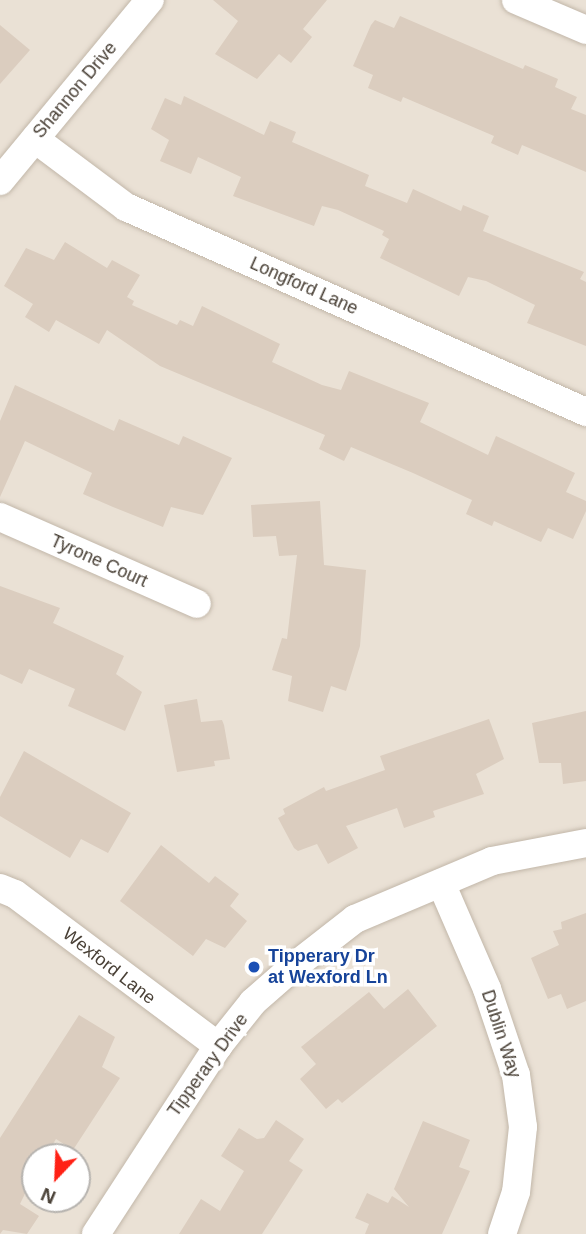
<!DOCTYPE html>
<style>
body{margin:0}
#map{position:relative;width:586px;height:1234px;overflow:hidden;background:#f5f0e8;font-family:Arial,sans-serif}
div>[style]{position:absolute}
.residential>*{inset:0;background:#eae1d5}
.building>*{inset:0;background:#dbcdbf}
.roads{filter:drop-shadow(0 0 2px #c2b7a9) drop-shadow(0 0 2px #c2b7a9)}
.minor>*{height:28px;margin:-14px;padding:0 14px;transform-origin:14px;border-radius:14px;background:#fff}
.dots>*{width:19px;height:19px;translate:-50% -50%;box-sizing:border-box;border:4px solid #fff;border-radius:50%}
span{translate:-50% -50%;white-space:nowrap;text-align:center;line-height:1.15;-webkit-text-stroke:7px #fff;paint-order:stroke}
.street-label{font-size:18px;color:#494036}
.transit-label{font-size:18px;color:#164399;font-weight:700}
.left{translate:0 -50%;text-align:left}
.north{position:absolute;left:21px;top:1143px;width:70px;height:70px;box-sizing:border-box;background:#fff;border:2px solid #b6b3af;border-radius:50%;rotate:203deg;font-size:19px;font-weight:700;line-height:28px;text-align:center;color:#494036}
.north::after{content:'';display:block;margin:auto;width:24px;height:32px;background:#ff2115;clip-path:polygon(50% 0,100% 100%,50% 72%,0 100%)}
</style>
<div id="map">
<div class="residential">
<div style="clip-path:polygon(evenodd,0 0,586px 0,586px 1234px,0 1234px,0 0,35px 1157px,77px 1157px,77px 1199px,35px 1199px,35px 1157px)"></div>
</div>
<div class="building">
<div style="clip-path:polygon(213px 0,327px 0,303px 29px,312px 37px,291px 63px,279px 54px,257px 79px,215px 54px,238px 21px)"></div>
<div style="clip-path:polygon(400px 16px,523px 69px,525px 65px,558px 79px,555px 87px,577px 97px,571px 109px,586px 115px,586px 172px,522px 145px,518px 155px,491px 143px,494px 136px,403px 97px,401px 102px,368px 88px,373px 75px,353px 66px,371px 25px,375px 20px,394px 28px)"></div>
<div style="clip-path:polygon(0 25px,30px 50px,0 84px)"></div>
<div style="clip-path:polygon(184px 96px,264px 135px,270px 121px,296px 132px,292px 142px,369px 175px,365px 186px,407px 203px,413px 189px,461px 211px,463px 205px,489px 216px,483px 231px,584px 272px,580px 279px,586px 282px,586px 346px,527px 323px,535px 305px,486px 281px,468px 277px,459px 296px,380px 258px,389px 239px,382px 235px,384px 231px,338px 210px,322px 206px,314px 226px,233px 196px,241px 177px,198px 157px,191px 174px,160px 161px,169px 140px,151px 129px,165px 98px,181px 105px)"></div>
<div style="clip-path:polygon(65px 242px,107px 268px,112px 260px,140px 275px,127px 297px,134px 301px,132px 305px,177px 325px,180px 320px,193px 326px,202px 306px,280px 344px,272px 362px,322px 385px,341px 390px,349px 371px,429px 403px,420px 422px,488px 455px,496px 436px,575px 473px,566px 492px,586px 501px,586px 511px,573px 539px,548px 528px,541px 542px,494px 521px,492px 526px,466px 514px,472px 500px,413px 473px,351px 447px,344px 461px,319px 449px,325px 435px,160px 366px,107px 330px,99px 344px,56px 320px,49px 332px,25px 317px,33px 304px,4px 286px,26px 248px,54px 260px)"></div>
<div style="clip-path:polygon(15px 385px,114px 431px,119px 419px,179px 445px,183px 436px,232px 458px,203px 515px,171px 507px,163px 527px,113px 507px,83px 494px,92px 473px,25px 441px,0 497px,0 421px)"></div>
<div style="clip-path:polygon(320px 501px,324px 565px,366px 570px,360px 646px,346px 691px,331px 686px,323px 712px,288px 701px,292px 676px,272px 670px,282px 638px,287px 639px,297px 555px,279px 556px,276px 536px,253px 537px,251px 505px)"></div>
<div style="clip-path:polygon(0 586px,60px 608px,53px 623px,124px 656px,116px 674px,142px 692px,125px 731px,68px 706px,75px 689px,29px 669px,22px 684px,0 674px)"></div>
<div style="clip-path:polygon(197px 699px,201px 722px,222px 720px,224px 725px,230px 759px,214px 761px,215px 766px,177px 772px,164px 705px)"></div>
<div style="clip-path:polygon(586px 711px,586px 781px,563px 784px,561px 763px,539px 763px,532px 723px)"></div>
<div style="clip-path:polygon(489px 719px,504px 759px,476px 774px,484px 794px,433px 811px,435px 817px,404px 828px,397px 808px,346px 826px,358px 848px,328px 864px,317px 844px,298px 851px,294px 848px,278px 818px,285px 814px,283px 809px,324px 787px,326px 791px,385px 770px,380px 756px)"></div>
<div style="clip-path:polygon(24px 751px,131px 813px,108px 853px,81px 839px,70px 858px,0 816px,0 797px)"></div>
<div style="clip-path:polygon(161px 845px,209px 883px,215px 876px,239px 894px,230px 906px,247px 921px,225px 948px,206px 939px,193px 956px,120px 901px)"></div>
<div style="clip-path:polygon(586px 913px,586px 1001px,567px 1009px,561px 994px,548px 999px,531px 958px,559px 945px,553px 931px,562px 929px,561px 922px)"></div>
<div style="clip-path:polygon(408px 989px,437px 1026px,342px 1103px,338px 1099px,326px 1109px,300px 1079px,316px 1064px,301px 1047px,369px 992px,384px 1009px)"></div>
<div style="clip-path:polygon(79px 1015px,115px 1037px,102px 1067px,120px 1078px,73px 1150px,56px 1139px,45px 1157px,35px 1157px,35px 1173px,20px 1204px,39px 1216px,27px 1234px,3px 1230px,0 1234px,0 1138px)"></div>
<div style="clip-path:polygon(276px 1120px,304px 1139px,289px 1161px,303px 1170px,262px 1234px,179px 1234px,201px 1199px,220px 1211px,244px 1171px,221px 1156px,239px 1128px,257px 1139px,264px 1138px)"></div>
<div style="clip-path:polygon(423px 1121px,470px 1140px,459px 1167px,470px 1171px,442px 1234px,365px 1234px,369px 1224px,355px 1218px,367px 1193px,388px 1203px,392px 1196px,409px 1207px,394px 1189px)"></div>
</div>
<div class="roads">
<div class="minor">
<div style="left:516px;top:0;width:76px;rotate:23.2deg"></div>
<div style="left:35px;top:139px;width:114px;rotate:36.8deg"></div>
<div style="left:126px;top:207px;width:504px;rotate:24.02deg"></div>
<div style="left:0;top:181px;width:235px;rotate:-50.4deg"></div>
<div style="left:0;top:517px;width:215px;rotate:23.8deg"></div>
<div style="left:441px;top:883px;width:116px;rotate:66.5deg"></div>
<div style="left:487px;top:989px;width:91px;rotate:71.4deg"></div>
<div style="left:516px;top:1075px;width:52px;rotate:82.3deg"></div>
<div style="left:523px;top:1127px;width:65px;rotate:96.1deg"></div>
<div style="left:516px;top:1192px;width:44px;rotate:108.4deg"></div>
<div style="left:0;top:888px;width:16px;rotate:22deg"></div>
<div style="left:15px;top:894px;width:254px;rotate:36.8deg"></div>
<div style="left:96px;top:1234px;width:224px;rotate:-57deg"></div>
<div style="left:218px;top:1046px;width:56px;rotate:-51.5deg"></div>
<div style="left:253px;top:1002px;width:52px;rotate:-41.1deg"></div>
<div style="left:292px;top:968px;width:80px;rotate:-37.9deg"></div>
<div style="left:355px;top:919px;width:149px;rotate:-22.9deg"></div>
<div style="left:492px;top:861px;width:96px;rotate:-10.8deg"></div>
</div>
</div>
<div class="dots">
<div style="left:254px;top:967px;background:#1a4fb4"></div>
</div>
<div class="street-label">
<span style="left:75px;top:90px;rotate:-50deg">Shannon Drive</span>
<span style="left:304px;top:286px;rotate:24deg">Longford Lane</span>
<span style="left:99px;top:561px;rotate:24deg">Tyrone Court</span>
<span style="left:109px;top:966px;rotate:38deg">Wexford Lane</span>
<span style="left:501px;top:1034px;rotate:72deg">Dublin Way</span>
<span style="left:208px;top:1065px;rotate:-54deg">Tipperary Drive</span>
</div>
<div class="transit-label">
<span class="left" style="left:268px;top:967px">Tipperary Dr<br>at Wexford Ln</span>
</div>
<div class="north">N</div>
</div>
